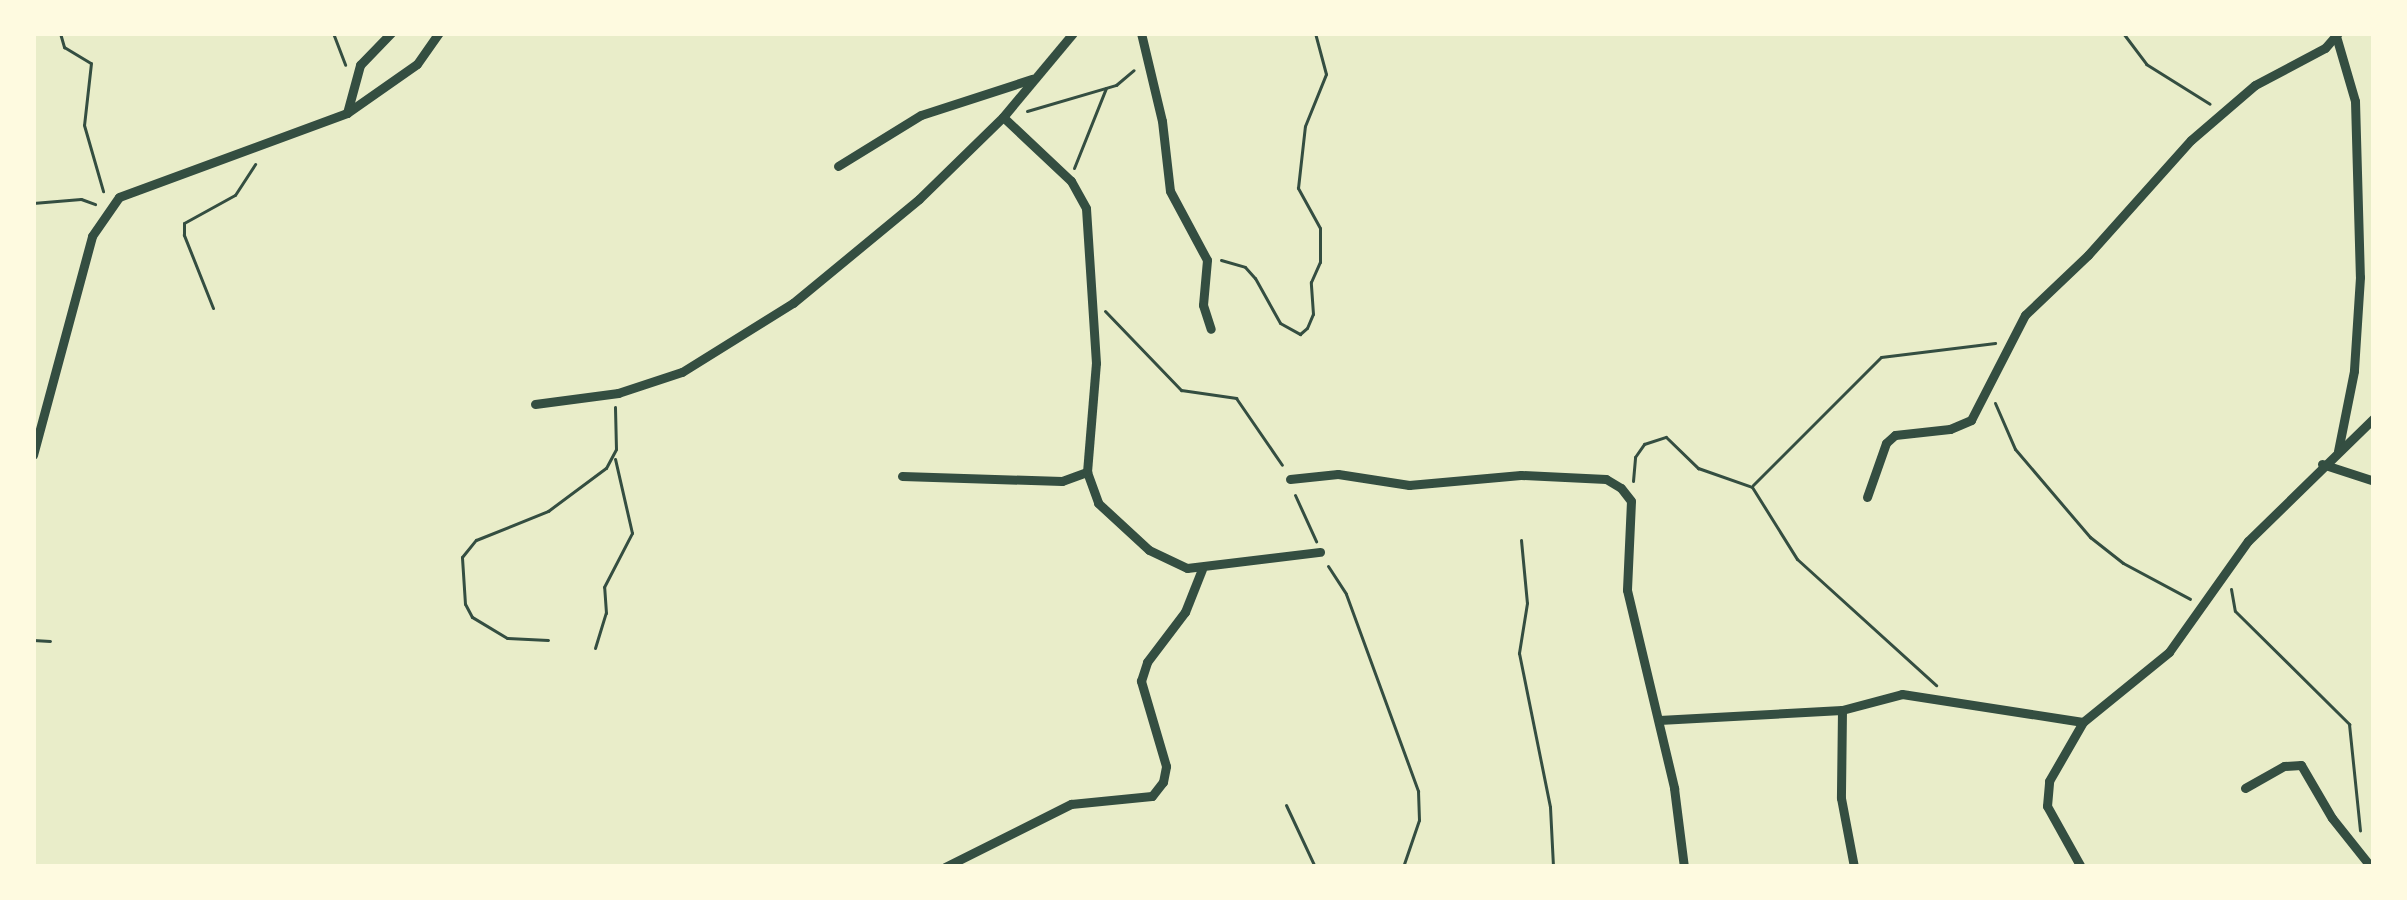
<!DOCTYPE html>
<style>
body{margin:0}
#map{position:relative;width:2407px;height:900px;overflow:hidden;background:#e9edc9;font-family:Merriweather,serif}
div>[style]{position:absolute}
.path>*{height:3px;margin:-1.5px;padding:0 1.5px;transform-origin:1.5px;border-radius:1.5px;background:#344e41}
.minor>*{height:9px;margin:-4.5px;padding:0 4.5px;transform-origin:4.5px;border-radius:4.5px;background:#344e41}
span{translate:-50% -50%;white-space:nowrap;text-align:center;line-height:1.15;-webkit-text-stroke:9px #fefae0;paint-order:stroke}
.frame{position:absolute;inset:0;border:36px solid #fefae0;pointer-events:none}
</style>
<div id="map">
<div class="path">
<div style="left:60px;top:33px;width:15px;rotate:74deg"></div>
<div style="left:64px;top:47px;width:31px;rotate:31deg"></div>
<div style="left:91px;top:63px;width:62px;rotate:96.4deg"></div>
<div style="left:84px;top:125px;width:69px;rotate:73.9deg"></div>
<div style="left:333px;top:33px;width:34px;rotate:69deg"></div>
<div style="left:2123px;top:33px;width:39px;rotate:53deg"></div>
<div style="left:2146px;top:64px;width:75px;rotate:32deg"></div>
<div style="left:1027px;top:111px;width:93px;rotate:-16.3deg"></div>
<div style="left:1116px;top:85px;width:23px;rotate:-40deg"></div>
<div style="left:1074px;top:168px;width:86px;rotate:-68.2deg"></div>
<div style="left:33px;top:203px;width:48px;rotate:-4.8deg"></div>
<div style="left:81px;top:199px;width:15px;rotate:20deg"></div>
<div style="left:1221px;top:260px;width:25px;rotate:16deg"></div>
<div style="left:1245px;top:267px;width:15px;rotate:48deg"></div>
<div style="left:1255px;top:278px;width:51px;rotate:60.9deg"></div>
<div style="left:1280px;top:323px;width:23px;rotate:29deg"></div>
<div style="left:1300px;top:334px;width:9px;rotate:-41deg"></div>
<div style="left:1307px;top:328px;width:15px;rotate:-67deg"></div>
<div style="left:1313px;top:314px;width:32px;rotate:-94deg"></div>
<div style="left:1311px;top:282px;width:22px;rotate:-66deg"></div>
<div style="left:1320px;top:262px;width:34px;rotate:-90deg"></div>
<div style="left:1320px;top:228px;width:46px;rotate:-118.8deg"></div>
<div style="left:1298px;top:188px;width:62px;rotate:-83.6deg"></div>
<div style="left:1305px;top:126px;width:56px;rotate:-68deg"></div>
<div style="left:1326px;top:74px;width:42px;rotate:-105deg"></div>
<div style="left:213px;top:308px;width:79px;rotate:-111.7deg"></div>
<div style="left:184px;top:235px;width:12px;rotate:-90deg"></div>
<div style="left:184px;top:223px;width:58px;rotate:-28.8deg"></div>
<div style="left:235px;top:195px;width:37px;rotate:-57deg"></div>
<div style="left:1105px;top:311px;width:110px;rotate:46.1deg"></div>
<div style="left:1181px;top:390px;width:56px;rotate:8.3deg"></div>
<div style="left:1236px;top:398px;width:81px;rotate:55.5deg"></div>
<div style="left:1995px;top:403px;width:50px;rotate:66.5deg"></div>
<div style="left:2015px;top:449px;width:116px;rotate:49.6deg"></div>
<div style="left:2090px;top:537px;width:42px;rotate:38.2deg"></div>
<div style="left:2123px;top:563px;width:76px;rotate:28.2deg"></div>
<div style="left:1633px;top:481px;width:24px;rotate:-85deg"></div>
<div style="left:1635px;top:457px;width:16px;rotate:-55deg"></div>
<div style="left:1644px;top:444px;width:23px;rotate:-18deg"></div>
<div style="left:1666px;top:437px;width:45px;rotate:44.1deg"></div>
<div style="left:1698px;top:468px;width:57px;rotate:19.4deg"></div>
<div style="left:1752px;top:487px;width:85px;rotate:58deg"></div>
<div style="left:1797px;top:559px;width:188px;rotate:42.2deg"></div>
<div style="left:1753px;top:485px;width:181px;rotate:-45deg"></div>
<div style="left:1881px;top:357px;width:115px;rotate:-7deg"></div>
<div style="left:1295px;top:495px;width:51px;rotate:65.5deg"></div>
<div style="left:1521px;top:540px;width:63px;rotate:84.6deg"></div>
<div style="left:1527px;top:603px;width:51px;rotate:99.1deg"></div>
<div style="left:1519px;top:653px;width:157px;rotate:78.6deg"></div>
<div style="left:1550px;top:807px;width:60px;rotate:87.1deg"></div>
<div style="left:1328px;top:566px;width:33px;rotate:57deg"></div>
<div style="left:1346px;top:594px;width:210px;rotate:69.9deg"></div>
<div style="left:1418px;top:791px;width:29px;rotate:88deg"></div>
<div style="left:1419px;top:820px;width:50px;rotate:108.8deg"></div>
<div style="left:2231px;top:589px;width:22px;rotate:80deg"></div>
<div style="left:2235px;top:611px;width:161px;rotate:44.7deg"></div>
<div style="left:2349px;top:724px;width:107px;rotate:84.1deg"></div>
<div style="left:33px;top:640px;width:17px;rotate:3deg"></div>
<div style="left:548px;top:640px;width:41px;rotate:-177.2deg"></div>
<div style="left:507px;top:638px;width:41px;rotate:-149deg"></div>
<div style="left:472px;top:617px;width:15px;rotate:-118deg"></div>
<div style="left:465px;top:604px;width:47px;rotate:-93.7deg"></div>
<div style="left:462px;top:557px;width:22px;rotate:-51deg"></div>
<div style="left:476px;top:540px;width:78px;rotate:-21.9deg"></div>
<div style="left:548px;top:511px;width:72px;rotate:-36.6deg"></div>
<div style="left:606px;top:468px;width:21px;rotate:-62deg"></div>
<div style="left:616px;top:449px;width:42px;rotate:-91.4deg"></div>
<div style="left:595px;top:648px;width:37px;rotate:-73deg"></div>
<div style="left:606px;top:613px;width:26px;rotate:-94deg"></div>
<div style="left:604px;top:587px;width:61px;rotate:-62.6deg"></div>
<div style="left:632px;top:533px;width:76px;rotate:-102.9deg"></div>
<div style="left:1286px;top:805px;width:68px;rotate:64.9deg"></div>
</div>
<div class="minor">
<div style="left:1141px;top:33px;width:90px;rotate:76.6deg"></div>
<div style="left:1162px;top:121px;width:70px;rotate:83.5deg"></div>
<div style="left:1170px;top:191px;width:78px;rotate:61.8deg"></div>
<div style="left:1207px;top:260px;width:45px;rotate:95.1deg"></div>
<div style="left:1203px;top:305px;width:25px;rotate:72deg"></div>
<div style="left:2336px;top:36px;width:68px;rotate:73.7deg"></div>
<div style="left:2355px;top:101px;width:176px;rotate:88.4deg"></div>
<div style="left:2360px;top:277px;width:94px;rotate:93.7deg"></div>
<div style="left:2354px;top:371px;width:82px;rotate:101.3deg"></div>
<div style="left:347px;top:113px;width:50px;rotate:-74.8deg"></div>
<div style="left:360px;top:65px;width:45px;rotate:-45.9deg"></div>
<div style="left:838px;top:166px;width:97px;rotate:-31.6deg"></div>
<div style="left:921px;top:115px;width:117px;rotate:-18deg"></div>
<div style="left:535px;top:404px;width:84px;rotate:-7.5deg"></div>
<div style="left:618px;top:393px;width:67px;rotate:-18.2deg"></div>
<div style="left:682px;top:372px;width:131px;rotate:-31.9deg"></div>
<div style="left:793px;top:303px;width:163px;rotate:-39.5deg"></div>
<div style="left:919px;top:199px;width:117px;rotate:-44.3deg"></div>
<div style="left:1003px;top:117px;width:109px;rotate:-50.2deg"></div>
<div style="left:33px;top:455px;width:227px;rotate:-74.9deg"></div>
<div style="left:92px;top:236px;width:47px;rotate:-55.3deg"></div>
<div style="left:119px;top:197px;width:243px;rotate:-20.2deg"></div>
<div style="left:347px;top:113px;width:85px;rotate:-35deg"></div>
<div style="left:417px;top:64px;width:38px;rotate:-55deg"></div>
<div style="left:2322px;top:464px;width:55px;rotate:18.1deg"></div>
<div style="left:1087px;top:472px;width:33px;rotate:70deg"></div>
<div style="left:1098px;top:503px;width:69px;rotate:42.7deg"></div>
<div style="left:1149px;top:550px;width:42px;rotate:25.3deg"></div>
<div style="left:1187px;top:568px;width:134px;rotate:-6.9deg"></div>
<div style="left:902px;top:476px;width:160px;rotate:1.8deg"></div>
<div style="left:1062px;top:481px;width:27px;rotate:-20deg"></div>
<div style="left:1087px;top:472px;width:109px;rotate:-85.3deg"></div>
<div style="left:1096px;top:363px;width:155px;rotate:-93.7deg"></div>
<div style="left:1086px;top:208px;width:31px;rotate:-119deg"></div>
<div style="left:1071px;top:181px;width:93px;rotate:-136.7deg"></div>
<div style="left:1290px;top:479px;width:48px;rotate:-5.9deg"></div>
<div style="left:1338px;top:474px;width:72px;rotate:8.8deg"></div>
<div style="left:1409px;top:485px;width:112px;rotate:-5.1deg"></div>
<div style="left:1521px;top:475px;width:85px;rotate:2.7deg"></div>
<div style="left:1606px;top:479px;width:17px;rotate:31deg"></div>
<div style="left:1621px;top:488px;width:16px;rotate:52deg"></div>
<div style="left:1631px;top:501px;width:89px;rotate:92.6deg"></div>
<div style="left:1627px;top:590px;width:204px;rotate:76.6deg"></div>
<div style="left:1674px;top:788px;width:80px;rotate:82.8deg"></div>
<div style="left:1867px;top:497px;width:57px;rotate:-70.6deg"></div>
<div style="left:1886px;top:443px;width:12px;rotate:-42deg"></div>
<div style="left:1895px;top:435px;width:55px;rotate:-6.2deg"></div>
<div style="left:1950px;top:429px;width:23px;rotate:-23deg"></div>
<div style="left:1971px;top:420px;width:118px;rotate:-62.8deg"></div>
<div style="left:2025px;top:315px;width:87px;rotate:-43.6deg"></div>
<div style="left:2088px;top:255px;width:154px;rotate:-48.2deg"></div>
<div style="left:2191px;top:140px;width:84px;rotate:-40.7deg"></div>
<div style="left:2255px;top:85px;width:79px;rotate:-27.9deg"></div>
<div style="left:2325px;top:48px;width:20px;rotate:-49deg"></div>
<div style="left:1842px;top:710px;width:88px;rotate:90.7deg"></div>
<div style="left:1841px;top:798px;width:70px;rotate:79.3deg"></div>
<div style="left:1659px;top:720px;width:183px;rotate:-3.1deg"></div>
<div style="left:1842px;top:710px;width:62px;rotate:-14.9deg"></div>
<div style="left:1902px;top:694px;width:183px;rotate:8.8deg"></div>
<div style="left:2083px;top:722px;width:111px;rotate:-39.1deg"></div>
<div style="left:2169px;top:652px;width:136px;rotate:-54.6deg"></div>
<div style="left:2248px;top:541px;width:176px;rotate:-44.3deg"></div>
<div style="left:2245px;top:788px;width:45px;rotate:-29.4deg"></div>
<div style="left:2284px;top:766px;width:17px;rotate:-3deg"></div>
<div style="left:2301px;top:765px;width:61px;rotate:59.7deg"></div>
<div style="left:2332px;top:818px;width:63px;rotate:51.5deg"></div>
<div style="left:945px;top:867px;width:141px;rotate:-26.6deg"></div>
<div style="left:1071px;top:804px;width:81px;rotate:-5.6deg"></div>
<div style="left:1152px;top:796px;width:18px;rotate:-52deg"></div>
<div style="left:1163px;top:782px;width:16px;rotate:-79deg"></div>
<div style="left:1166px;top:766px;width:89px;rotate:-106.4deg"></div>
<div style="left:1141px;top:681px;width:20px;rotate:-72deg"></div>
<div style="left:1147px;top:662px;width:63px;rotate:-52.8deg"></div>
<div style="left:1185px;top:612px;width:46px;rotate:-68.4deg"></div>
<div style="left:2081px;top:867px;width:70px;rotate:-119.1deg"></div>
<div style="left:2047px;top:806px;width:25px;rotate:-85deg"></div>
<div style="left:2049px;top:781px;width:68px;rotate:-60deg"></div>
</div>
<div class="frame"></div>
</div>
